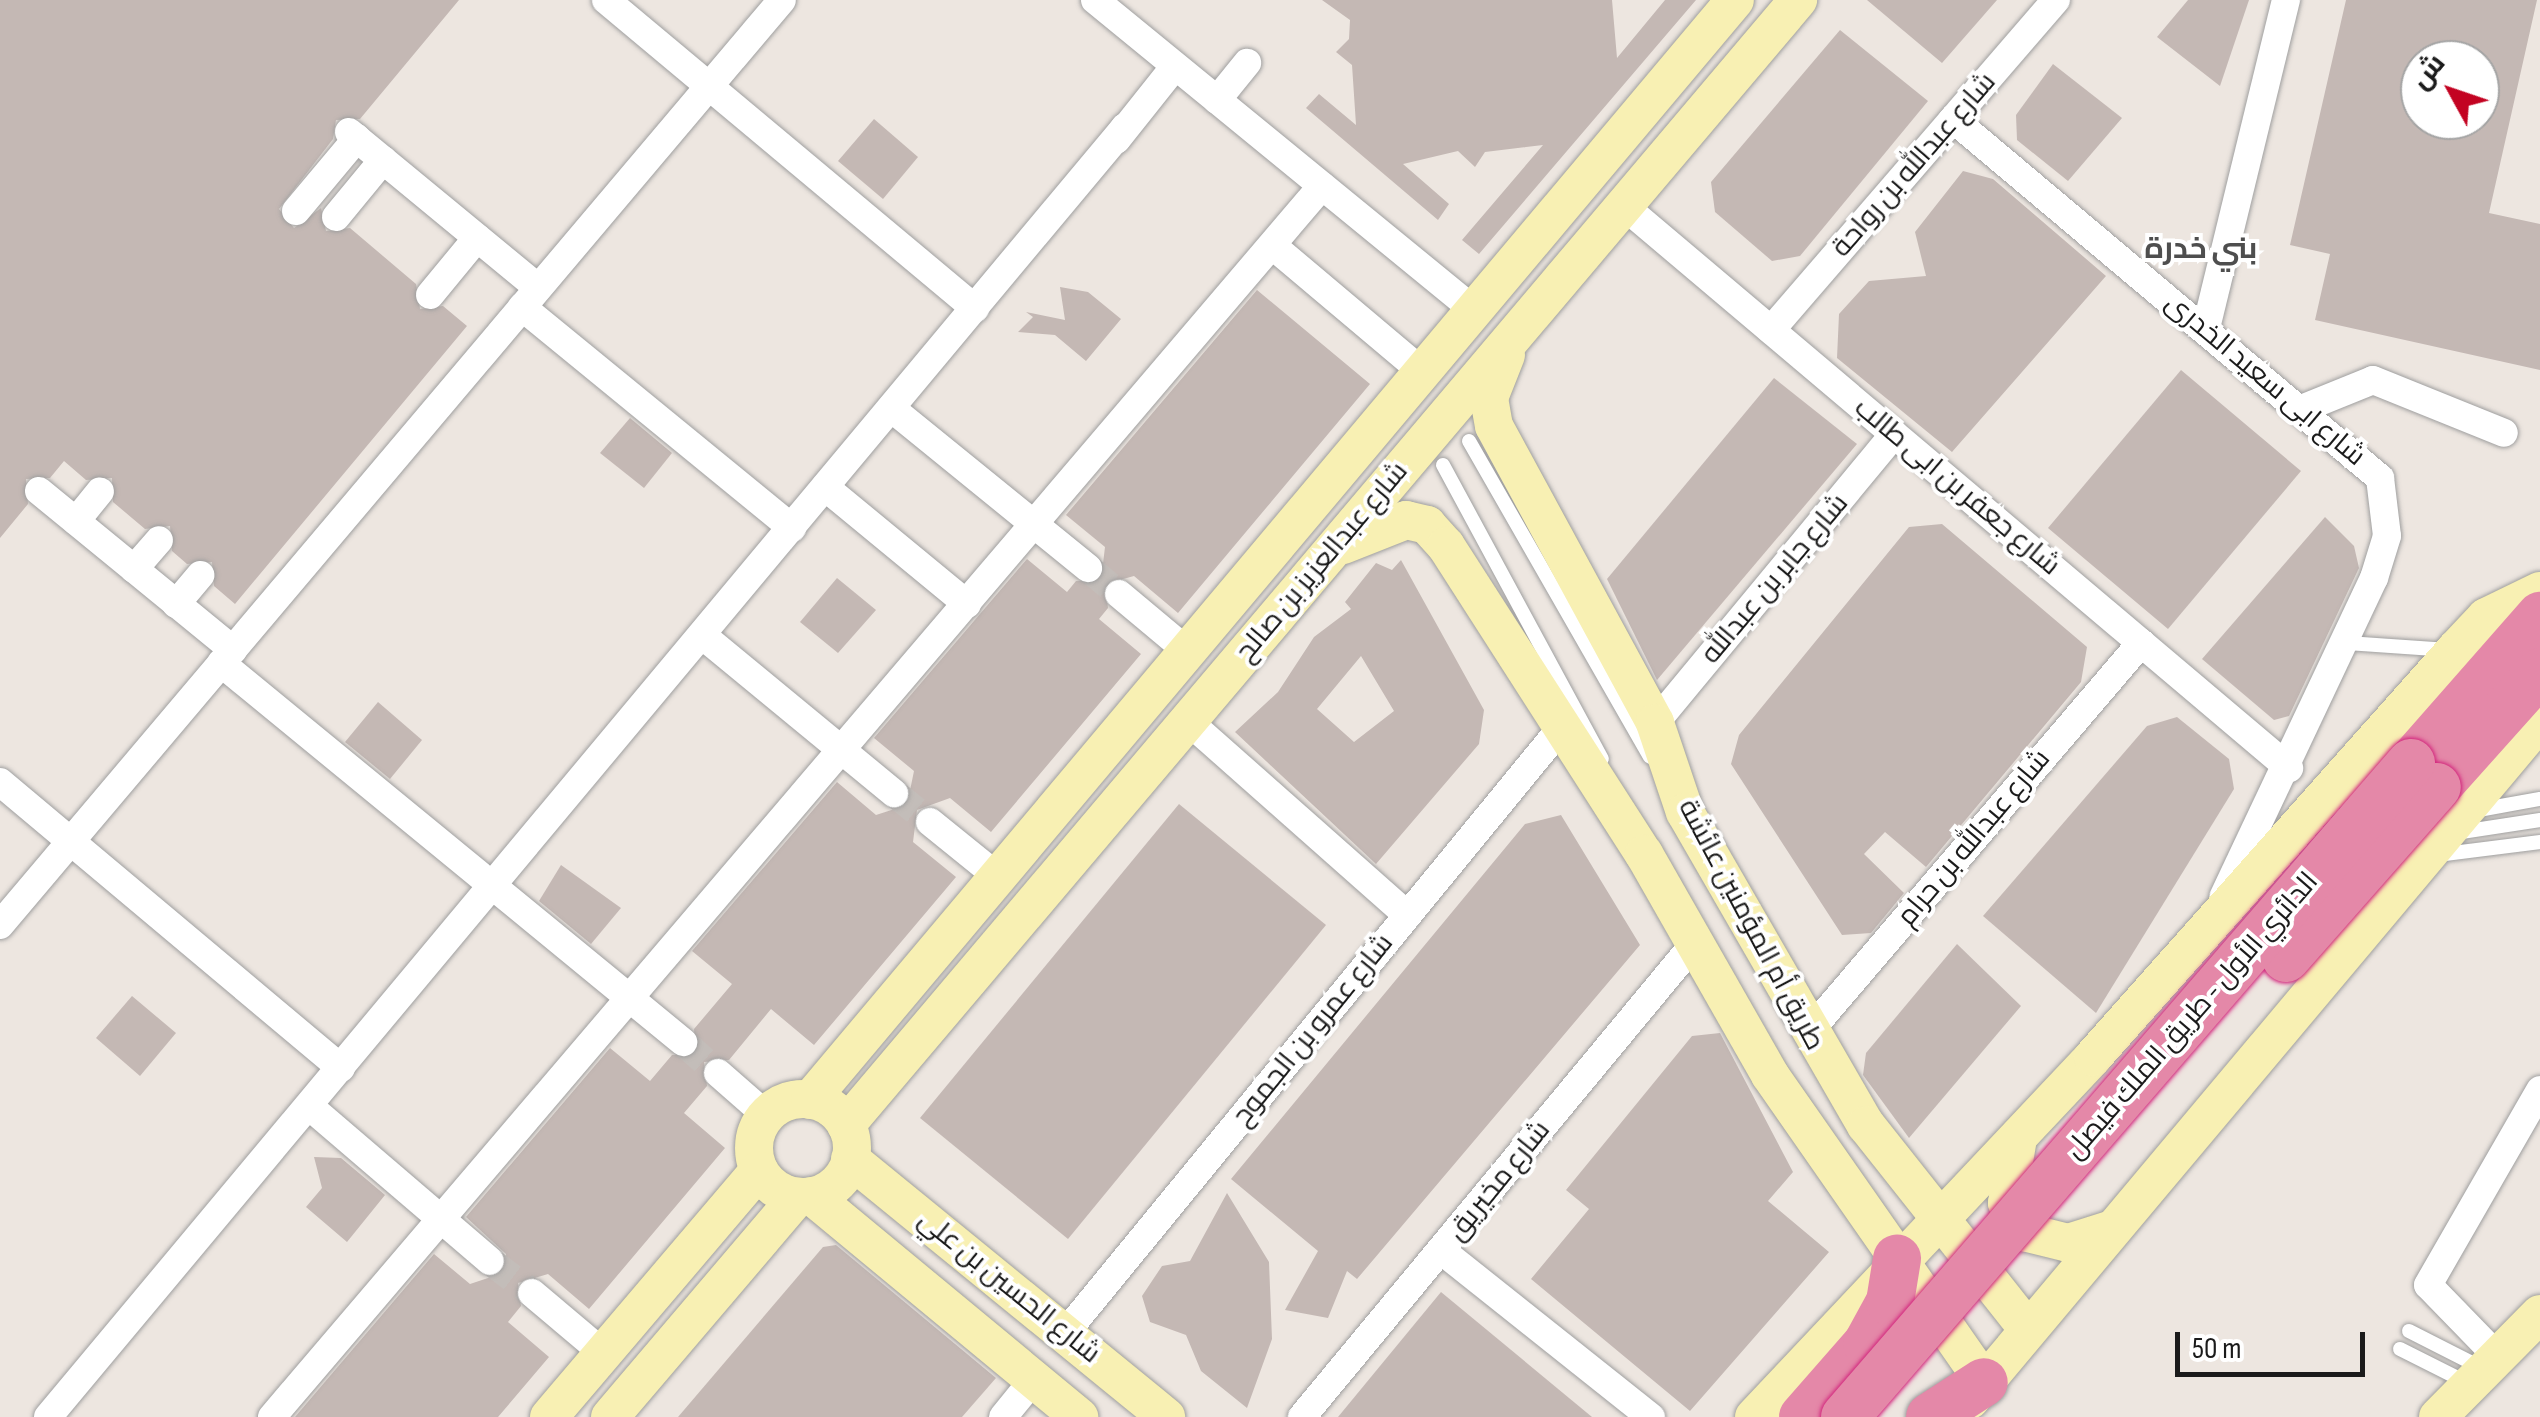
<!DOCTYPE html>
<meta charset="utf-8">
<style>
body{margin:0}
#map{position:relative;width:2540px;height:1417px;overflow:hidden;background:#ede6e0;font-family:"Sofia Sans Condensed",Cairo,sans-serif}
div>[style]{position:absolute}
.building>*{inset:0;background:#c4b8b4}
.street-tunnel>*{height:28px;margin-top:-14px;transform-origin:0;background:repeating-linear-gradient(90deg,#c3bdb9 0 28px,transparent 0 42px)}
.roads{filter:drop-shadow(0 0 2px #9f9f9f) drop-shadow(0 0 2px #9f9f9f)}
.lane>*{height:14px;margin:-7px;padding:0 7px;transform-origin:7px;border-radius:7px;background:#fff}
.street>*{height:28px;margin:-14px;padding:0 14px;transform-origin:14px;border-radius:14px;background:#fff}
.secondary>*{height:38px;margin:-19px;padding:0 19px;transform-origin:19px;border-radius:19px;background:#f8f0b3}
.secondary>.ring{margin:-19px;padding:0;box-sizing:content-box;background:none;border:38px solid #f8f0b3;border-radius:50%}
.highway>*{height:48px;margin:-24px;padding:0 24px;transform-origin:24px;border-radius:24px;background:#e488a8}
.bridges{filter:drop-shadow(0 0 2px #d2267d) drop-shadow(0 0 2px #d2267d)}
.highway-bridge>*{height:48px;margin:-24px;padding:0 24px;transform-origin:24px;border-radius:24px;background:#e488a8}
span{translate:-50% -50%;white-space:nowrap;text-align:center;line-height:1.15;-webkit-text-stroke:8px #fff;paint-order:stroke}
.street-label{font-size:28px;color:#1b1b1b}
.neighbourhood-label{font-size:30px;color:#4e4e4e;font-weight:700}
.north{position:absolute;left:2400px;top:40px;width:100px;height:100px;box-sizing:border-box;background:#fff;border:2px solid #a4a4a4;border-radius:50%;rotate:310deg;font-size:28px;font-weight:700;line-height:40px;text-align:center;color:#1b1b1b}
.north::after{content:'';display:block;margin:auto;width:35px;height:45px;background:#c30322;clip-path:polygon(50% 0,100% 100%,50% 72%,0 100%)}
.scale{position:absolute;left:2175px;top:1332px;width:190px;height:45px;box-sizing:border-box;border:5px solid #1b1b1b;border-top:0;padding-left:12px;font-size:30px;line-height:35px;white-space:nowrap;color:#1b1b1b;-webkit-text-stroke:8px #fff;paint-order:stroke}
</style>
<div id="map">
<div class="building">
<div style="clip-path:polygon(0 0,459px 0,360px 119px,336px 120px,333px 139px,279px 209px,294px 228px,321px 208px,326px 231px,350px 228px,416px 284px,420px 309px,443px 306px,467px 326px,235px 604px,214px 586px,212px 562px,187px 564px,172px 551px,170px 526px,145px 529px,113px 502px,112px 478px,86px 480px,64px 461px,50px 478px,26px 479px,28px 504px,0 538px)"></div>
<div style="clip-path:polygon(1322px 0,1612px 0,1617px 58px,1665px 0,1696px 0,1479px 254px,1462px 240px,1543px 145px,1485px 152px,1475px 167px,1458px 151px,1403px 164px,1449px 204px,1438px 220px,1306px 108px,1319px 94px,1356px 125px,1352px 65px,1336px 52px,1349px 39px,1350px 20px)"></div>
<div style="clip-path:polygon(1867px 0,1997px 0,1942px 63px)"></div>
<div style="clip-path:polygon(2188px 0,2249px 0,2220px 86px,2157px 37px)"></div>
<div style="clip-path:polygon(evenodd,2346px 0,2537px 0,2489px 213px,2540px 224px,2540px 370px,2315px 320px,2330px 254px,2290px 245px,2346px 0,2420px 60px,2480px 60px,2480px 120px,2420px 120px,2420px 60px)"></div>
<div style="clip-path:polygon(1840px 30px,1928px 101px,1800px 256px,1772px 261px,1715px 212px,1711px 182px)"></div>
<div style="clip-path:polygon(2053px 64px,2122px 118px,2068px 181px,2017px 140px,2016px 115px)"></div>
<div style="clip-path:polygon(874px 119px,918px 157px,883px 199px,838px 161px)"></div>
<div style="clip-path:polygon(1963px 171px,1993px 179px,2106px 276px,1952px 452px,1837px 358px,1839px 314px,1869px 281px,1926px 276px,1915px 232px)"></div>
<div style="clip-path:polygon(1060px 287px,1088px 292px,1121px 319px,1086px 361px,1055px 335px,1018px 332px,1033px 317px,1026px 312px,1065px 320px)"></div>
<div style="clip-path:polygon(1257px 290px,1370px 384px,1178px 613px,1134px 576px,1105px 584px,1108px 608px,1099px 619px,1141px 654px,991px 832px,950px 798px,917px 810px,913px 842px,956px 877px,814px 1045px,771px 1009px,729px 1060px,704px 1062px,707px 1086px,684px 1113px,725px 1148px,589px 1309px,548px 1274px,518px 1283px,521px 1306px,508px 1322px,549px 1357px,498px 1417px,295px 1417px,434px 1254px,470px 1284px,503px 1273px,506px 1254px,466px 1217px,610px 1048px,650px 1081px,672px 1055px,696px 1054px,694px 1029px,732px 984px,692px 951px,837px 782px,876px 815px,907px 805px,914px 771px,874px 738px,1027px 559px,1067px 592px,1076px 581px,1101px 580px,1105px 547px,1066px 515px)"></div>
<div style="clip-path:polygon(2181px 370px,2301px 471px,2168px 629px,2048px 528px)"></div>
<div style="clip-path:polygon(1774px 378px,1857px 444px,1657px 680px,1607px 579px)"></div>
<div style="clip-path:polygon(630px 418px,672px 453px,644px 488px,600px 453px)"></div>
<div style="clip-path:polygon(2325px 517px,2354px 546px,2359px 568px,2289px 716px,2274px 720px,2202px 659px)"></div>
<div style="clip-path:polygon(1942px 524px,2087px 647px,2081px 682px,1926px 867px,1885px 832px,1864px 854px,1904px 893px,1871px 933px,1842px 935px,1731px 764px,1739px 735px,1909px 527px)"></div>
<div style="clip-path:polygon(evenodd,1401px 560px,1484px 710px,1479px 744px,1376px 864px,1235px 732px,1278px 692px,1314px 637px,1351px 609px,1345px 602px,1376px 563px,1392px 570px,1401px 560px,1361px 656px,1394px 711px,1354px 742px,1317px 709px,1361px 656px)"></div>
<div style="clip-path:polygon(837px 578px,876px 610px,838px 653px,800px 622px)"></div>
<div style="clip-path:polygon(378px 702px,422px 740px,390px 779px,345px 742px)"></div>
<div style="clip-path:polygon(2177px 717px,2229px 759px,2234px 789px,2096px 1013px,1983px 916px,2147px 726px)"></div>
<div style="clip-path:polygon(1179px 804px,1326px 925px,1068px 1239px,920px 1118px)"></div>
<div style="clip-path:polygon(1561px 815px,1640px 945px,1357px 1279px,1347px 1271px,1328px 1318px,1285px 1310px,1318px 1251px,1231px 1179px,1525px 824px)"></div>
<div style="clip-path:polygon(561px 865px,621px 908px,591px 944px,539px 901px)"></div>
<div style="clip-path:polygon(1957px 944px,2021px 1006px,1909px 1138px,1863px 1075px,1866px 1053px)"></div>
<div style="clip-path:polygon(132px 996px,176px 1033px,140px 1076px,96px 1038px)"></div>
<div style="clip-path:polygon(1720px 1033px,1793px 1172px,1768px 1201px,1829px 1252px,1690px 1411px,1531px 1279px,1589px 1209px,1566px 1190px,1692px 1036px)"></div>
<div style="clip-path:polygon(314px 1157px,341px 1158px,385px 1195px,347px 1242px,306px 1207px,322px 1188px)"></div>
<div style="clip-path:polygon(1227px 1193px,1269px 1262px,1272px 1339px,1247px 1408px,1201px 1371px,1186px 1335px,1150px 1322px,1142px 1296px,1162px 1266px,1190px 1261px)"></div>
<div style="clip-path:polygon(836px 1245px,996px 1378px,962px 1417px,678px 1417px,823px 1247px)"></div>
<div style="clip-path:polygon(1441px 1292px,1592px 1417px,1338px 1417px)"></div>
</div>
<div class="street-tunnel">
<div style="left:1088px;top:568px;width:40px;rotate:40deg"></div>
<div style="left:894px;top:793px;width:46px;rotate:38.9deg"></div>
<div style="left:683px;top:1042px;width:47px;rotate:41.5deg"></div>
<div style="left:490px;top:1261px;width:53px;rotate:37.3deg"></div>
</div>
<div class="roads">
<div class="lane">
<div style="left:1469px;top:441px;width:364px;rotate:60.2deg"></div>
<div style="left:1443px;top:465px;width:334px;rotate:61.6deg"></div>
<div style="left:2347px;top:643px;width:102px;rotate:3.9deg"></div>
<div style="left:2473px;top:811px;width:68px;rotate:-10.2deg"></div>
<div style="left:2455px;top:833px;width:86px;rotate:-8.7deg"></div>
<div style="left:2437px;top:855px;width:104px;rotate:-7.2deg"></div>
<div style="left:2409px;top:1331px;width:80px;rotate:26.9deg"></div>
<div style="left:2400px;top:1349px;width:74px;rotate:26.6deg"></div>
</div>
<div class="street">
<div style="left:606px;top:0;width:481px;rotate:39.9deg"></div>
<div style="left:1095px;top:0;width:487px;rotate:39.3deg"></div>
<div style="left:1217px;top:100px;width:48px;rotate:-51deg"></div>
<div style="left:1953px;top:119px;width:558px;rotate:40.06deg"></div>
<div style="left:2380px;top:478px;width:58px;rotate:83.1deg"></div>
<div style="left:2387px;top:536px;width:44px;rotate:107.2deg"></div>
<div style="left:2374px;top:578px;width:352px;rotate:115.3deg"></div>
<div style="left:349px;top:132px;width:245px;rotate:39.5deg"></div>
<div style="left:1117px;top:139px;width:93px;rotate:-51.5deg"></div>
<div style="left:1624px;top:206px;width:871px;rotate:40.2deg"></div>
<div style="left:296px;top:211px;width:95px;rotate:-50.1deg"></div>
<div style="left:336px;top:217px;width:74px;rotate:-50.5deg"></div>
<div style="left:1273px;top:246px;width:192px;rotate:40.1deg"></div>
<div style="left:430px;top:295px;width:74px;rotate:-50.5deg"></div>
<div style="left:522px;top:307px;width:349px;rotate:39.3deg"></div>
<div style="left:2206px;top:328px;width:338px;rotate:-76.3deg"></div>
<div style="left:1771px;top:330px;width:436px;rotate:-49.2deg"></div>
<div style="left:891px;top:408px;width:254px;rotate:39.1deg"></div>
<div style="left:2304px;top:408px;width:74px;rotate:-22.1deg"></div>
<div style="left:2373px;top:380px;width:141px;rotate:22deg"></div>
<div style="left:825px;top:487px;width:184px;rotate:39.5deg"></div>
<div style="left:39px;top:491px;width:251px;rotate:39.3deg"></div>
<div style="left:76px;top:521px;width:38px;rotate:-51deg"></div>
<div style="left:134px;top:569px;width:38px;rotate:-49deg"></div>
<div style="left:1119px;top:594px;width:87px;rotate:39.9deg"></div>
<div style="left:176px;top:604px;width:38px;rotate:-50deg"></div>
<div style="left:702px;top:635px;width:249px;rotate:39.5deg"></div>
<div style="left:221px;top:663px;width:598px;rotate:39.36deg"></div>
<div style="left:1188px;top:721px;width:293px;rotate:41.5deg"></div>
<div style="left:1655px;top:723px;width:375px;rotate:-50.4deg"></div>
<div style="left:0;top:782px;width:445px;rotate:40deg"></div>
<div style="left:930px;top:822px;width:86px;rotate:38.9deg"></div>
<div style="left:0;top:925px;width:1211px;rotate:-49.79deg"></div>
<div style="left:1808px;top:1033px;width:513px;rotate:-49.51deg"></div>
<div style="left:718px;top:1073px;width:64px;rotate:41.2deg"></div>
<div style="left:309px;top:1106px;width:238px;rotate:40.6deg"></div>
<div style="left:1442px;top:1251px;width:267px;rotate:38.5deg"></div>
<div style="left:532px;top:1293px;width:93px;rotate:40.2deg"></div>
<div style="left:1066px;top:1332px;width:781px;rotate:-50.66deg"></div>
<div style="left:2498px;top:1357px;width:100px;rotate:-134.2deg"></div>
<div style="left:2428px;top:1285px;width:225px;rotate:-60.1deg"></div>
<div style="left:48px;top:1417px;width:1680px;rotate:-50.14deg"></div>
<div style="left:1125px;top:127px;width:16px;rotate:125deg"></div>
<div style="left:272px;top:1417px;width:1618px;rotate:-49.54deg"></div>
<div style="left:1003px;top:1417px;width:49px;rotate:-50.8deg"></div>
<div style="left:1302px;top:1417px;width:614px;rotate:-50.35deg"></div>
</div>
<div class="secondary">
<div style="left:1506px;top:355px;width:46px;rotate:111.6deg"></div>
<div style="left:1489px;top:398px;width:28px;rotate:80deg"></div>
<div style="left:1494px;top:426px;width:338px;rotate:61.5deg"></div>
<div style="left:1655px;top:723px;width:94px;rotate:71.4deg"></div>
<div style="left:1685px;top:812px;width:362px;rotate:60deg"></div>
<div style="left:1866px;top:1125px;width:259px;rotate:51.6deg"></div>
<div style="left:1343px;top:545px;width:68px;rotate:-21.6deg"></div>
<div style="left:1406px;top:520px;width:22px;rotate:13deg"></div>
<div style="left:1427px;top:525px;width:28px;rotate:48deg"></div>
<div style="left:1446px;top:546px;width:366px;rotate:57.3deg"></div>
<div style="left:1644px;top:854px;width:254px;rotate:60.3deg"></div>
<div style="left:1770px;top:1075px;width:374px;rotate:55.1deg"></div>
<div class="ring" style="left:754px;top:1099px;width:60px;height:60px"></div>
<div style="left:810px;top:1100px;width:1437px;rotate:-49.94deg"></div>
<div style="left:846px;top:1125px;width:1474px;rotate:-49.76deg"></div>
<div style="left:2018px;top:1138px;width:66px;rotate:99.6deg"></div>
<div style="left:2007px;top:1203px;width:34px;rotate:60deg"></div>
<div style="left:2024px;top:1232px;width:45px;rotate:14deg"></div>
<div style="left:2068px;top:1243px;width:43px;rotate:-17.6deg"></div>
<div style="left:850px;top:1159px;width:408px;rotate:39.2deg"></div>
<div style="left:812px;top:1196px;width:347px;rotate:39.6deg"></div>
<div style="left:1970px;top:1400px;width:887px;rotate:-49.99deg"></div>
<div style="left:549px;top:1417px;width:324px;rotate:-49.6deg"></div>
<div style="left:610px;top:1417px;width:289px;rotate:-49.6deg"></div>
<div style="left:1754px;top:1417px;width:494px;rotate:-46.7deg"></div>
<div style="left:2093px;top:1057px;width:545px;rotate:-48.35deg"></div>
<div style="left:2455px;top:650px;width:45px;rotate:-46.8deg"></div>
<div style="left:2486px;top:617px;width:60px;rotate:-25.7deg"></div>
<div style="left:2438px;top:1417px;width:145px;rotate:-45.3deg"></div>
</div>
<div class="highway">
<div style="left:2411px;top:763px;width:196px;rotate:-48.7deg"></div>
<div style="left:2437px;top:787px;width:154px;rotate:-48.2deg"></div>
<div style="left:1803px;top:1417px;width:97px;rotate:-48.8deg"></div>
<div style="left:1867px;top:1344px;width:48px;rotate:-61.3deg"></div>
<div style="left:1890px;top:1302px;width:44px;rotate:-80.8deg"></div>
<div style="left:1930px;top:1417px;width:64px;rotate:-32.9deg"></div>
</div>
</div>
<div class="bridges">
<div class="highway-bridge">
<div style="left:2286px;top:958px;width:228px;rotate:-48.6deg"></div>
<div style="left:1845px;top:1417px;width:865px;rotate:-49.13deg"></div>
</div>
</div>
<div class="street-label">
<span style="left:1914px;top:165px;rotate:-49deg">شارع عبدالله بن رواحة</span>
<span style="left:2265px;top:380px;rotate:40deg">شارع ابى سعيد الخدرى</span>
<span style="left:1957px;top:487px;rotate:40deg">شارع جعفر بن ابى طالب</span>
<span style="left:1322px;top:562px;rotate:-50deg">شارع عبدالعزيز بن صالح</span>
<span style="left:1775px;top:579px;rotate:-50deg">شارع جابر بن عبدالله</span>
<span style="left:1974px;top:838px;rotate:-50deg">شارع عبدالله بن حرام</span>
<span style="left:1751px;top:925px;rotate:62deg">طريق أم المؤمنين عائشة</span>
<span style="left:2192px;top:1016px;rotate:-49deg">الدائري الأول - طريق الملك فيصل</span>
<span style="left:1313px;top:1030px;rotate:-51deg">شارع عمرو بن الجموح</span>
<span style="left:1499px;top:1181px;rotate:-51deg">شارع مخيريق</span>
<span style="left:1009px;top:1287px;rotate:39deg">شارع الحسين بن علي</span>
</div>
<div class="neighbourhood-label">
<span style="left:2201px;top:249px">بني خدرة</span>
</div>
<div class="north">ش</div>
<div class="scale">50 m</div>
</div>
